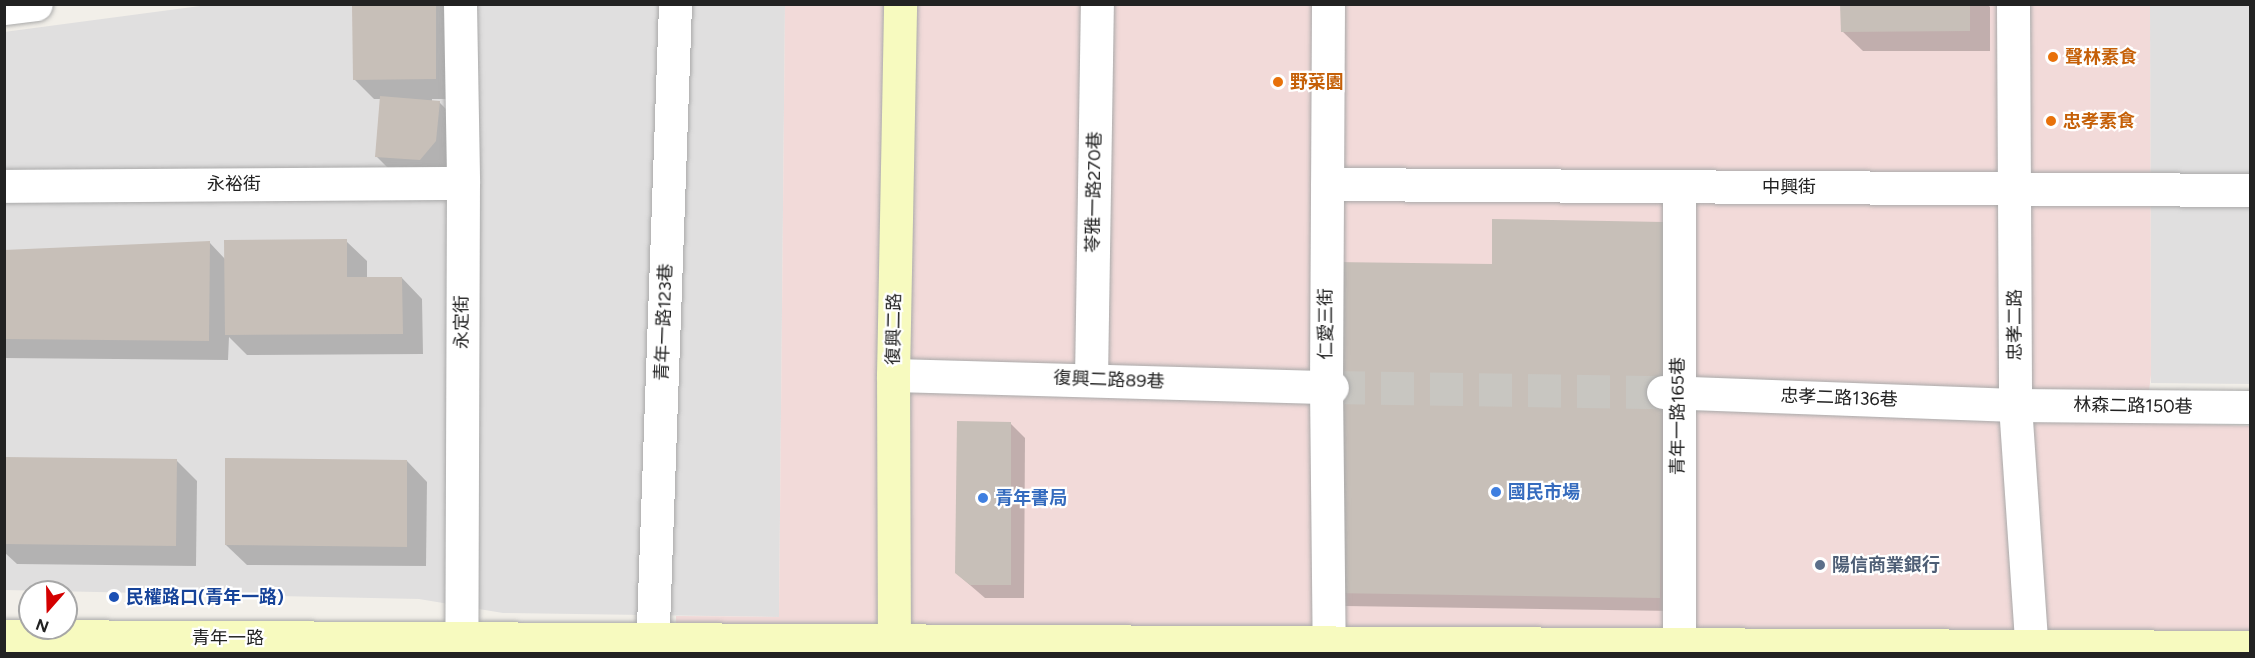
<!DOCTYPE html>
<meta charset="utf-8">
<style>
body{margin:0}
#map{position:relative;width:2255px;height:658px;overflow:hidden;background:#f2efe9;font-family:Figtree,"Noto Sans TC",sans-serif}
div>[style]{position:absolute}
.residential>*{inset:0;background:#e0dfdf}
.commercial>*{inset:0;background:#f2dad9}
.shadow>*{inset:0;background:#0003}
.building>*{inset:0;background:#c7bfb8}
.street-tunnel>*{height:33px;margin-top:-16.5px;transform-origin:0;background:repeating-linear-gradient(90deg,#c8c6c1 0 33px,transparent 0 49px)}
.roads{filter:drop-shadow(0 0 2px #a9a9a9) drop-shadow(0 0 2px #a9a9a9)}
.street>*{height:33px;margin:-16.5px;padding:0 16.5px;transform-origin:16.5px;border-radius:16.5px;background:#fff}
.secondary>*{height:33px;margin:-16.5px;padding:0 16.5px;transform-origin:16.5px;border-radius:16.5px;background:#f7fabf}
.dots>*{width:16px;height:16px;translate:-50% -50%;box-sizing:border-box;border:3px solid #fff;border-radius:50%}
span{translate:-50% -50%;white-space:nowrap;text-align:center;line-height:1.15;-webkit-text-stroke:4.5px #fff;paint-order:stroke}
.food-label{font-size:18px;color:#c56008;font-weight:700}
.left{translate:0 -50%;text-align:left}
.street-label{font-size:18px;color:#222}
.shop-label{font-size:18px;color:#366cbe;font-weight:700}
.service-label{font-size:18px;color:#4e5e75;font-weight:700}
.transit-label{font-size:18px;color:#164399;font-weight:700}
.frame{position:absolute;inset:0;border:6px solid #222;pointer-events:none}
.north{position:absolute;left:18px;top:580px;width:60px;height:60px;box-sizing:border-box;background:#fff;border:2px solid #a7a7a7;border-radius:50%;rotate:200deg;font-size:16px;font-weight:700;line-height:24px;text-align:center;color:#222}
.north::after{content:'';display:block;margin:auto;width:21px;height:27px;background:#d40000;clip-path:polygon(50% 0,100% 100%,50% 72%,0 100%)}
</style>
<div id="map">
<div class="residential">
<div style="clip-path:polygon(215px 4px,785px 5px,779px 617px,503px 613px,419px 599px,5px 590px,4px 32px)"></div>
<div style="clip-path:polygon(2150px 5px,2250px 5px,2250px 384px,2151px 383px)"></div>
</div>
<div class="commercial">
<div style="clip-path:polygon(785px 5px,2150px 5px,2151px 375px,2145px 422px,2250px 426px,2250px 653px,676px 654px,676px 616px,779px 617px)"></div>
</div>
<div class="shadow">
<div style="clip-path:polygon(353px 4px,445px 4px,456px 99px,432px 99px,432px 101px,439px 102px,459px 122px,456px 161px,441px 180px,397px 177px,377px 157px,381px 99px,374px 99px,354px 79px)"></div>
<div style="clip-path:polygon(1842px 4px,1987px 4px,1990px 7px,1990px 51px,1863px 51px,1842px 31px)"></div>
<div style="clip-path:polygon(1664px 223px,1674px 611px,1345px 606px,1331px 592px,1493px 266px)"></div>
<div style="clip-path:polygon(346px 241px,367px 261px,367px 279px,402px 278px,422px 299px,423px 354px,247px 355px,229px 337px,228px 360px,4px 358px,4px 251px,210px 243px,225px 259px)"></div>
<div style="clip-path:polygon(1011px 424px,1025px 438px,1024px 598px,985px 598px,956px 573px)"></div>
<div style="clip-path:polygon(4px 459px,177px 461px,197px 481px,196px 566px,17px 564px,4px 552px)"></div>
<div style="clip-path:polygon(407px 461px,427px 482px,426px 566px,247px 565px,226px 545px)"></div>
</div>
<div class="building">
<div style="clip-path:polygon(1840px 4px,1970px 4px,1970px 31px,1841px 32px)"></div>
<div style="clip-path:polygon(352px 5px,436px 5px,436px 79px,353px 80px)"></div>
<div style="clip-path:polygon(380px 96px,440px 101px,436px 141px,420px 160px,375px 157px)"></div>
<div style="clip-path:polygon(1492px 219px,1664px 222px,1660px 598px,1329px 593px,1333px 262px,1492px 264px)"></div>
<div style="clip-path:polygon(347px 239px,347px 277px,402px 277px,403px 334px,225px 335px,224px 240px)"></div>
<div style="clip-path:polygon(210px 241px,209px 341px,4px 339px,4px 250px)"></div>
<div style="clip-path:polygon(957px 421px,1011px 422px,1011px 585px,970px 585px,955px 573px)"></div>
<div style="clip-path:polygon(4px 457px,177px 459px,176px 546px,4px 544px)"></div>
<div style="clip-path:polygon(225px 458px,407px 460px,407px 547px,225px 545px)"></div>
</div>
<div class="street-tunnel">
<div style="left:1332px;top:387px;width:331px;rotate:0.9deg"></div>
</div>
<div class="roads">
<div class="street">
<div style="left:460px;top:4px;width:179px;rotate:89deg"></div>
<div style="left:463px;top:183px;width:471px;rotate:90.2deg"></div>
<div style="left:1328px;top:4px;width:382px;rotate:90.3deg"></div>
<div style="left:1326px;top:386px;width:268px;rotate:89.4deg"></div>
<div style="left:2013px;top:4px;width:401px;rotate:89.7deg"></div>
<div style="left:2015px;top:405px;width:250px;rotate:86.1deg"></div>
<div style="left:4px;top:8px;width:32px;rotate:-7deg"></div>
<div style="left:1327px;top:184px;width:923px;rotate:0.37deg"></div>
<div style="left:4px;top:186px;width:459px;rotate:-0.4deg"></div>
<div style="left:1679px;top:187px;width:459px;rotate:90deg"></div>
<div style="left:893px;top:375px;width:439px;rotate:1.6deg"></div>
<div style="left:1091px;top:379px;width:375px;rotate:-89.1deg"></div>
<div style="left:1663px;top:392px;width:352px;rotate:2.1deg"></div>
<div style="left:2015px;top:405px;width:235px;rotate:0.5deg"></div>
<div style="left:652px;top:654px;width:650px;rotate:-87.97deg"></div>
</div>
<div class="secondary">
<div style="left:4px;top:636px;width:2246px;rotate:0.28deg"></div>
<div style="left:894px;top:654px;width:279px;rotate:-90.2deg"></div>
<div style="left:893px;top:375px;width:371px;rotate:-88.9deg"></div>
</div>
</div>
<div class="dots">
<div style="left:2053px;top:57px;background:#e8710a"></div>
<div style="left:1278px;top:82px;background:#e8710a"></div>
<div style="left:2051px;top:121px;background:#e8710a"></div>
<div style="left:1496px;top:492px;background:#3f7fe0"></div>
<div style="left:983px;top:498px;background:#3f7fe0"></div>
<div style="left:1820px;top:565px;background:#5c6f8a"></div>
<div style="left:114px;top:597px;background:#1a4fb4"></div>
</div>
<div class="food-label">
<span class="left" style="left:2065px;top:57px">聲林素食</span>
<span class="left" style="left:1290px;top:82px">野菜園</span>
<span class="left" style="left:2063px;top:121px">忠孝素食</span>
</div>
<div class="street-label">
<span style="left:234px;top:184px">永裕街</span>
<span style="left:1789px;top:187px">中興街</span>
<span style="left:1094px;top:192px;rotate:-89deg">苓雅一路270巷</span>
<span style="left:462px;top:322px;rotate:-90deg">永定街</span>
<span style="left:664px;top:322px;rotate:-88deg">青年一路123巷</span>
<span style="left:1326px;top:324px;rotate:-90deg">仁愛三街</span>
<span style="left:2015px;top:325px;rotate:-90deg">忠孝二路</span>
<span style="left:894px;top:329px;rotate:-89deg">復興二路</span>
<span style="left:1109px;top:380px;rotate:2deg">復興二路89巷</span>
<span style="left:1839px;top:398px;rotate:2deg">忠孝二路136巷</span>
<span style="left:2133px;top:406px;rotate:1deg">林森二路150巷</span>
<span style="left:1678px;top:416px;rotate:-90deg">青年一路165巷</span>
<span style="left:228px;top:638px">青年一路</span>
</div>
<div class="shop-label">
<span class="left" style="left:1508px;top:492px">國民市場</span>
<span class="left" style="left:995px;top:498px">青年書局</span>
</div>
<div class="service-label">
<span class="left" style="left:1832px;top:565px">陽信商業銀行</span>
</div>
<div class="transit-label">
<span class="left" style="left:126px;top:597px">民權路口(青年一路)</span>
</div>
<div class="frame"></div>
<div class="north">N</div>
</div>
